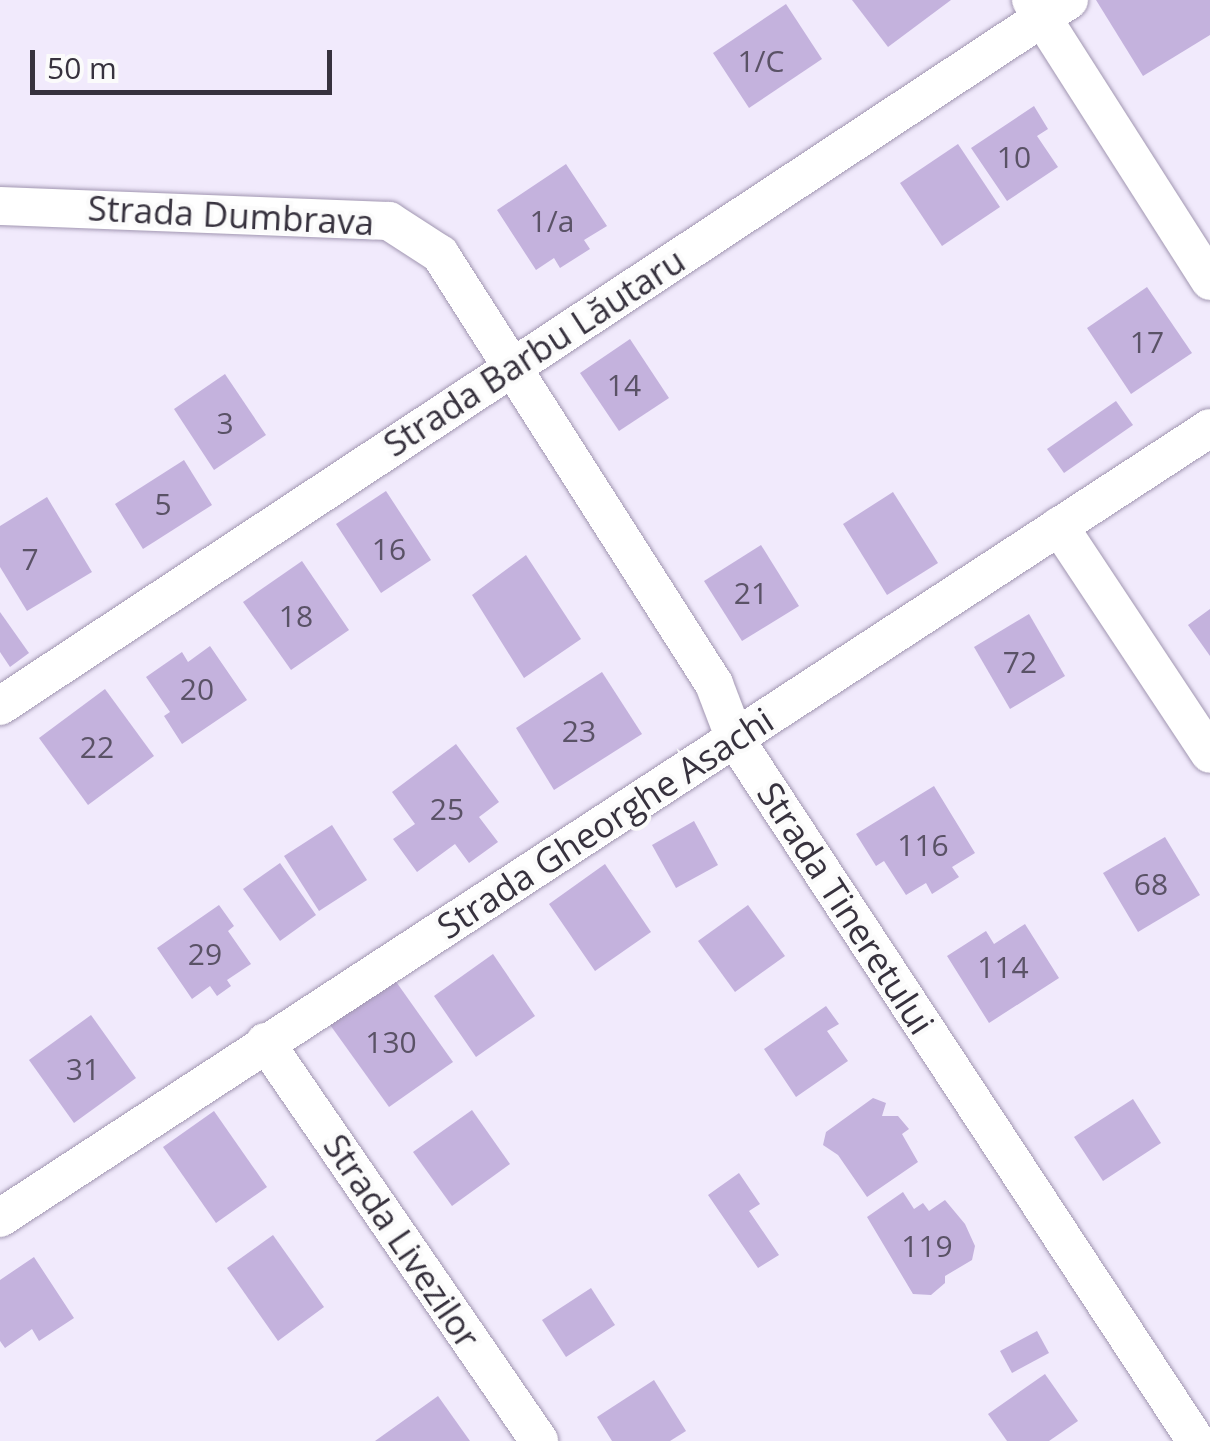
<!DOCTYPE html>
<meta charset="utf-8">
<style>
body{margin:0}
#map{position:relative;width:1210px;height:1441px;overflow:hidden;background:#f1eafc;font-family:"Open Sans",sans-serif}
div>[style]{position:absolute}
.building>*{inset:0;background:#c4b2dd}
.roads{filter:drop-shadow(0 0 2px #a196b1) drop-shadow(0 0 2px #a196b1)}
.minor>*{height:38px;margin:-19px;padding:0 19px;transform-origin:19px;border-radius:19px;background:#fff}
span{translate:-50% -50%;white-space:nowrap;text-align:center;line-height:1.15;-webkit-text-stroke:8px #fbfbfb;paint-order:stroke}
.number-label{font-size:30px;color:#5a5266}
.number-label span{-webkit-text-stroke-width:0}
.street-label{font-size:35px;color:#37323e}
.scale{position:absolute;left:30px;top:50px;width:302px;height:45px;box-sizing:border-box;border:5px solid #37323e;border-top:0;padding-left:12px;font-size:30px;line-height:35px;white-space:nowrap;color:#37323e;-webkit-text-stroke:8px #fbfbfb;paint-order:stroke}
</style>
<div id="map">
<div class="building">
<div style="clip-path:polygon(852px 0,951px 0,888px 47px)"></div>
<div style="clip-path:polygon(1096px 0,1210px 0,1210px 35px,1143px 76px)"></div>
<div style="clip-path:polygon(786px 4px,822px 59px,749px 108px,713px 53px)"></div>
<div style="clip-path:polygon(1034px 106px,1048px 129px,1037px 136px,1058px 167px,1007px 201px,971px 148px)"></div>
<div style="clip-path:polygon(958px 144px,1000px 207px,942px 246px,900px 183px)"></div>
<div style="clip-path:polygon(566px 164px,607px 226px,584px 240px,590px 249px,560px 268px,554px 258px,536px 270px,497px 210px)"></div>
<div style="clip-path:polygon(1147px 287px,1192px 353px,1131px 394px,1087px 328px)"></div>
<div style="clip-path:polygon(630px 339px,669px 398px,619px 431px,580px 373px)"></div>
<div style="clip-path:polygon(225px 374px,266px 435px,214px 470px,174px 409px)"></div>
<div style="clip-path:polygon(1116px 401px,1133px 425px,1064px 473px,1047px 449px)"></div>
<div style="clip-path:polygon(184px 460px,212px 505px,143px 549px,115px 504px)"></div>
<div style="clip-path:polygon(386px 491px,431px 560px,381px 593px,336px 524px)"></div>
<div style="clip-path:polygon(893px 492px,938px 563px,887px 595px,843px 524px)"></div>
<div style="clip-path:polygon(47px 497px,92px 572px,27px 611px,0 567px,0 526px)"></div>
<div style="clip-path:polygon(761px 545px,799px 606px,742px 641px,704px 581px)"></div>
<div style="clip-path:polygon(526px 555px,581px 639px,524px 678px,472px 595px)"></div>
<div style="clip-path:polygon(302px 561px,349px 630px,291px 670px,243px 602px)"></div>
<div style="clip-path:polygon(1210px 609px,1210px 656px,1188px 625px)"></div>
<div style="clip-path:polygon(0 612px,29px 653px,10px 667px,0 652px)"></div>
<div style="clip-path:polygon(1029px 614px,1065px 676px,1010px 709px,974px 647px)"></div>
<div style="clip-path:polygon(210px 646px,247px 700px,182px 744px,164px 716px,170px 712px,146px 677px,182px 652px,188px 662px)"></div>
<div style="clip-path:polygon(602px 672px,642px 734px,554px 790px,516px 728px)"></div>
<div style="clip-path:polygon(105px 689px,154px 756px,88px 805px,39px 738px)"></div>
<div style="clip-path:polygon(456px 744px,499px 802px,479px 817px,498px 842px,469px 863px,455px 844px,417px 872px,393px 839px,415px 824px,392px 792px)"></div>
<div style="clip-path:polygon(934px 786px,975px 853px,952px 867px,959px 877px,932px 894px,926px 883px,906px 895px,884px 861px,876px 866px,856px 834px)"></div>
<div style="clip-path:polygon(694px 821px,718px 865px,676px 888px,652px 845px)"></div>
<div style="clip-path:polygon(332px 825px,367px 880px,319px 911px,284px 856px)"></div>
<div style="clip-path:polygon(1165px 837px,1200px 895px,1138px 932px,1103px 873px)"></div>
<div style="clip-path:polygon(280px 863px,316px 915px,280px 941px,243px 889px)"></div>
<div style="clip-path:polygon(605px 864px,651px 932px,595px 971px,549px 904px)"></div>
<div style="clip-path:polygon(219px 905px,234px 926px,228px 931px,251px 964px,227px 980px,231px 986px,217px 996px,210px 986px,192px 999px,157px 948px)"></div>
<div style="clip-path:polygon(748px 905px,785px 956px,735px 992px,698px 941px)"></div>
<div style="clip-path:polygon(1025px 924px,1059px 978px,989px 1023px,947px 956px,986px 931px,994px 944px)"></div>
<div style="clip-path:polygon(493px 954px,535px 1016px,476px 1057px,434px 996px)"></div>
<div style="clip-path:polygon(392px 976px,453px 1062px,389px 1107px,328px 1022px)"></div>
<div style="clip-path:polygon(826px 1006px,839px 1024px,827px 1031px,848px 1061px,796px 1097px,764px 1049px)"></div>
<div style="clip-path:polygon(91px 1015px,136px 1078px,74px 1123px,29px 1060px)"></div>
<div style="clip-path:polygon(873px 1098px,886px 1103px,882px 1116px,898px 1116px,909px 1129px,902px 1134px,918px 1162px,867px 1197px,838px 1155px,823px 1145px,826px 1132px)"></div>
<div style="clip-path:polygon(1133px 1099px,1161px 1143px,1103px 1181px,1074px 1137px)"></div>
<div style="clip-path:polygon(472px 1110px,510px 1164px,452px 1206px,413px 1152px)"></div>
<div style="clip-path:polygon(214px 1111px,267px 1187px,216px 1223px,163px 1147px)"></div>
<div style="clip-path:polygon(739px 1173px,760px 1204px,749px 1211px,779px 1255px,758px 1268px,708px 1195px)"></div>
<div style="clip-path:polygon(903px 1192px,914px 1209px,923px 1203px,929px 1211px,945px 1200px,965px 1224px,975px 1246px,972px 1260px,945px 1276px,945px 1283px,931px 1295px,913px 1294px,867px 1217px)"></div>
<div style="clip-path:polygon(273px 1235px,324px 1307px,278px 1341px,227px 1268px)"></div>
<div style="clip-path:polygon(34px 1257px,74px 1318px,39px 1341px,32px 1329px,5px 1348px,0 1341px,0 1280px)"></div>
<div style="clip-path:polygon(591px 1288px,615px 1325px,566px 1357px,542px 1320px)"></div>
<div style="clip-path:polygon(1037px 1331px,1049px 1353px,1012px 1373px,1000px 1351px)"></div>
<div style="clip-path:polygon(1045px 1374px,1078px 1421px,1049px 1441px,1007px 1441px,988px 1414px)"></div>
<div style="clip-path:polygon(654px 1380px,686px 1431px,670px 1441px,612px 1441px,597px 1417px)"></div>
<div style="clip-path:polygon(438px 1396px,470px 1441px,375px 1441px)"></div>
</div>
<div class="roads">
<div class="minor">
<div style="left:1031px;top:0;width:333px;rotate:57.5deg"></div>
<div style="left:0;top:206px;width:389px;rotate:2.2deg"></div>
<div style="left:389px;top:221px;width:61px;rotate:32.9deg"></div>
<div style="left:440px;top:254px;width:510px;rotate:57.49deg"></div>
<div style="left:714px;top:684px;width:59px;rotate:69.1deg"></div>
<div style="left:735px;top:739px;width:840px;rotate:56.71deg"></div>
<div style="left:1059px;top:526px;width:273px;rotate:56.5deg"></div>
<div style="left:0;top:706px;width:1281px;rotate:-33.44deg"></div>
<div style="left:265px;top:1042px;width:484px;rotate:55.5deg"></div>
<div style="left:0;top:1218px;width:1445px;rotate:-33.14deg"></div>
</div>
</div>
<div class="number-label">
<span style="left:761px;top:61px">1/C</span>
<span style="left:1014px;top:157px">10</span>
<span style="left:552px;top:221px">1/a</span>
<span style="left:1147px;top:342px">17</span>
<span style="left:624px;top:385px">14</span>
<span style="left:225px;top:423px">3</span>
<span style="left:163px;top:504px">5</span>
<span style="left:389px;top:549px">16</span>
<span style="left:30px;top:559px">7</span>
<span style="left:751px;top:593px">21</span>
<span style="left:296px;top:616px">18</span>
<span style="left:1020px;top:662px">72</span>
<span style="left:197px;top:689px">20</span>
<span style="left:579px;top:731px">23</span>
<span style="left:97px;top:747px">22</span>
<span style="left:447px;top:809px">25</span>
<span style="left:923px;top:845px">116</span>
<span style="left:1151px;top:884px">68</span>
<span style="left:205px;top:954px">29</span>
<span style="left:1003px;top:967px">114</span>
<span style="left:391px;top:1042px">130</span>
<span style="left:83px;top:1069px">31</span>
<span style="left:927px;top:1246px">119</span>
</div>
<div class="street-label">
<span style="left:231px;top:215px;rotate:3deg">Strada Dumbrava</span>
<span style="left:534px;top:352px;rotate:-33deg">Strada Barbu Lăutaru</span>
<span style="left:605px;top:823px;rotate:-33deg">Strada Gheorghe Asachi</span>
<span style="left:846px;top:908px;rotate:57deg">Strada Tineretului</span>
<span style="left:402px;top:1241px;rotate:56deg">Strada Livezilor</span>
</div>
<div class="scale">50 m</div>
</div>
